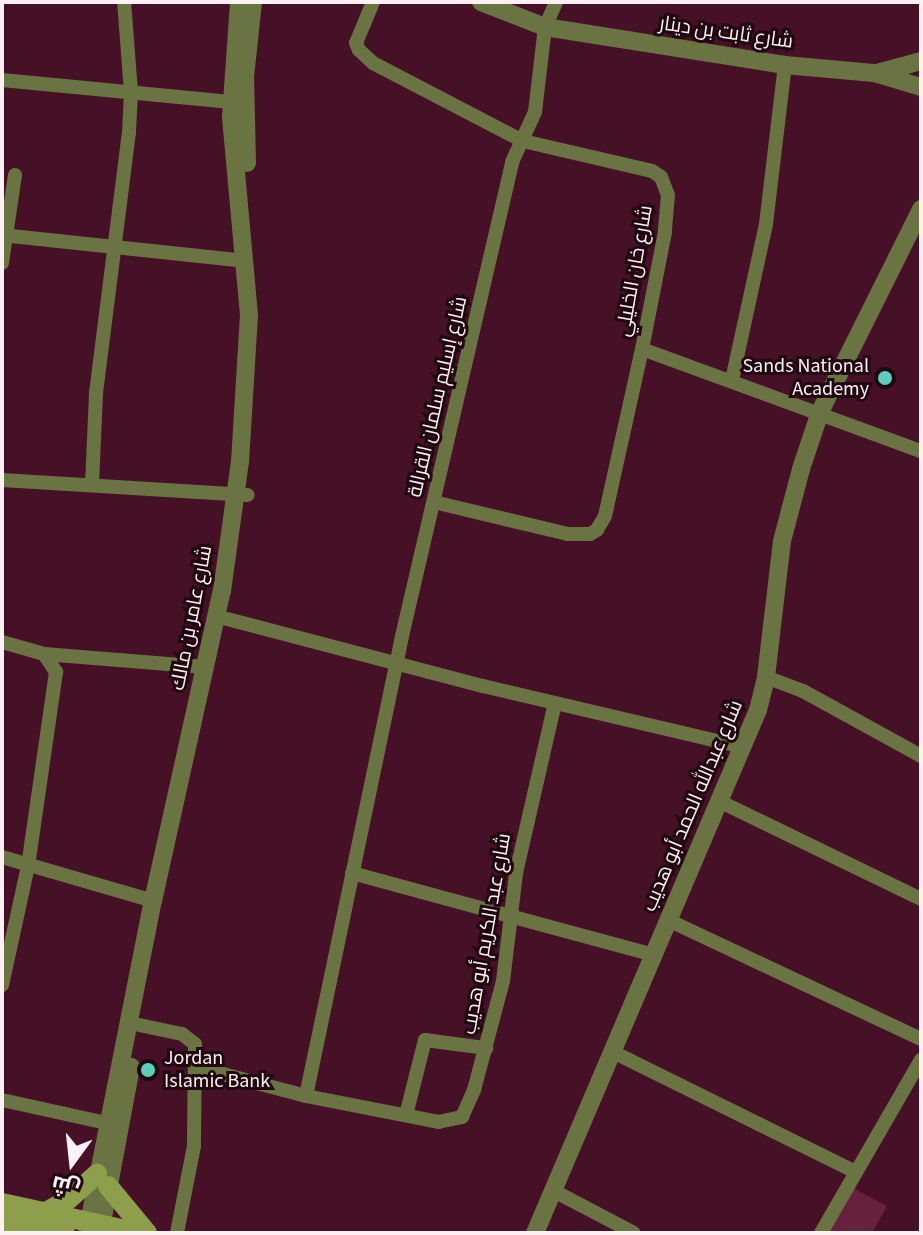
<!DOCTYPE html>
<meta charset="utf-8">
<style>
body{margin:0}
#map{position:relative;width:923px;height:1235px;overflow:hidden;background:#461127;font-family:"Source Sans 3",Cairo,sans-serif}
div>[style]{position:absolute}
.green>*{inset:0;background:#67213d}
.minor>*{height:14px;margin:-7px;padding:0 7px;transform-origin:7px;border-radius:7px;background:#697442}
.tertiary>*{height:18px;margin:-9px;padding:0 9px;transform-origin:9px;border-radius:9px;background:#697442}
.secondary>*{height:20px;margin:-10px;padding:0 10px;transform-origin:10px;border-radius:10px;background:#8e9f4c}
.dots>*{width:22px;height:22px;translate:-50% -50%;box-sizing:border-box;border:4px solid #1f0810;border-radius:50%}
span{translate:-50% -50%;white-space:nowrap;text-align:center;line-height:1.15;-webkit-text-stroke:6px #1f0810;paint-order:stroke}
.street-label{font-size:20px;color:#fff0f4}
.poi-label{font-size:20px;color:#fff0f4}
.right{translate:-100% -50%;text-align:right}
.left{translate:0 -50%;text-align:left}
.frame{position:absolute;inset:0;border:4px solid #fff0f4;pointer-events:none}
.north{position:absolute;left:32px;top:1123px;width:80px;height:80px;-webkit-text-stroke:6px #1f0810;paint-order:stroke;rotate:195deg;font-size:22px;font-weight:700;line-height:32px;text-align:center;color:#fff0f4}
.north::after{content:'';display:block;margin:auto;width:28px;height:36px;background:#fff0f4;clip-path:polygon(50% 0,100% 100%,50% 72%,0 100%)}
</style>
<div id="map">
<div class="green">
<div style="clip-path:polygon(853px 1188px,887px 1206px,872px 1233px,828px 1233px)"></div>
</div>
<div class="minor">
<div style="left:373px;top:2px;width:44px;rotate:112.5deg"></div>
<div style="left:356px;top:43px;width:8px;rotate:67deg"></div>
<div style="left:359px;top:50px;width:19px;rotate:43deg"></div>
<div style="left:373px;top:63px;width:169px;rotate:27.5deg"></div>
<div style="left:523px;top:141px;width:132px;rotate:13.1deg"></div>
<div style="left:652px;top:171px;width:11px;rotate:34deg"></div>
<div style="left:661px;top:177px;width:19px;rotate:69deg"></div>
<div style="left:668px;top:195px;width:37px;rotate:95deg"></div>
<div style="left:665px;top:232px;width:119px;rotate:101.1deg"></div>
<div style="left:642px;top:349px;width:171px;rotate:102.5deg"></div>
<div style="left:605px;top:516px;width:16px;rotate:120deg"></div>
<div style="left:597px;top:530px;width:8px;rotate:150deg"></div>
<div style="left:590px;top:534px;width:22px;rotate:180deg"></div>
<div style="left:568px;top:534px;width:138px;rotate:-166.6deg"></div>
<div style="left:2px;top:80px;width:230px;rotate:5.5deg"></div>
<div style="left:2px;top:235px;width:243px;rotate:6.1deg"></div>
<div style="left:2px;top:263px;width:89px;rotate:-81.6deg"></div>
<div style="left:642px;top:349px;width:297px;rotate:20.1deg"></div>
<div style="left:732px;top:380px;width:160px;rotate:-77.7deg"></div>
<div style="left:766px;top:224px;width:160px;rotate:-83.2deg"></div>
<div style="left:2px;top:480px;width:246px;rotate:3.5deg"></div>
<div style="left:92px;top:485px;width:92px;rotate:-87.5deg"></div>
<div style="left:96px;top:393px;width:262px;rotate:-82.8deg"></div>
<div style="left:129px;top:133px;width:41px;rotate:-87.2deg"></div>
<div style="left:131px;top:92px;width:90px;rotate:-94.4deg"></div>
<div style="left:227px;top:619px;width:265px;rotate:14.7deg"></div>
<div style="left:483px;top:686px;width:267px;rotate:13.2deg"></div>
<div style="left:2px;top:642px;width:44px;rotate:15.9deg"></div>
<div style="left:44px;top:654px;width:22px;rotate:56deg"></div>
<div style="left:56px;top:672px;width:196px;rotate:98.2deg"></div>
<div style="left:28px;top:866px;width:122px;rotate:102.3deg"></div>
<div style="left:44px;top:654px;width:162px;rotate:4.6deg"></div>
<div style="left:766px;top:677px;width:40px;rotate:21deg"></div>
<div style="left:803px;top:691px;width:135px;rotate:28.8deg"></div>
<div style="left:719px;top:801px;width:225px;rotate:25.9deg"></div>
<div style="left:2px;top:857px;width:157px;rotate:16.2deg"></div>
<div style="left:352px;top:873px;width:313px;rotate:15.2deg"></div>
<div style="left:668px;top:920px;width:280px;rotate:25.2deg"></div>
<div style="left:139px;top:1025px;width:44px;rotate:11.8deg"></div>
<div style="left:182px;top:1034px;width:16px;rotate:38deg"></div>
<div style="left:195px;top:1044px;width:102px;rotate:90.6deg"></div>
<div style="left:194px;top:1146px;width:89px;rotate:101.1deg"></div>
<div style="left:613px;top:1052px;width:269px;rotate:26.3deg"></div>
<div style="left:197px;top:1067px;width:113px;rotate:14.9deg"></div>
<div style="left:306px;top:1096px;width:135px;rotate:11.1deg"></div>
<div style="left:438px;top:1122px;width:25px;rotate:-12deg"></div>
<div style="left:462px;top:1117px;width:30px;rotate:-66deg"></div>
<div style="left:474px;top:1090px;width:113px;rotate:-75.1deg"></div>
<div style="left:503px;top:981px;width:109px;rotate:-83.1deg"></div>
<div style="left:516px;top:873px;width:174px;rotate:-77.1deg"></div>
<div style="left:306px;top:1096px;width:470px;rotate:-78.2deg"></div>
<div style="left:402px;top:636px;width:487px;rotate:-76.9deg"></div>
<div style="left:512px;top:162px;width:55px;rotate:-65.3deg"></div>
<div style="left:535px;top:112px;width:86px;rotate:-83.3deg"></div>
<div style="left:545px;top:27px;width:27px;rotate:-66deg"></div>
<div style="left:2px;top:1100px;width:107px;rotate:12.4deg"></div>
<div style="left:406px;top:1115px;width:77px;rotate:-75.8deg"></div>
<div style="left:425px;top:1040px;width:62px;rotate:7.5deg"></div>
<div style="left:554px;top:1191px;width:90px;rotate:27.7deg"></div>
<div style="left:821px;top:1233px;width:200px;rotate:-60deg"></div>
</div>
<div class="tertiary">
<div style="left:481px;top:2px;width:69px;rotate:21.3deg"></div>
<div style="left:545px;top:27px;width:243px;rotate:9deg"></div>
<div style="left:785px;top:65px;width:89px;rotate:5.1deg"></div>
<div style="left:874px;top:73px;width:49px;rotate:16.6deg"></div>
<div style="left:877px;top:73px;width:46px;rotate:-15.3deg"></div>
<div style="left:247px;top:163px;width:86px;rotate:-91.3deg"></div>
<div style="left:245px;top:77px;width:75px;rotate:-83.9deg"></div>
<div style="left:87px;top:1233px;width:338px;rotate:-78.8deg"></div>
<div style="left:153px;top:901px;width:318px;rotate:-77.5deg"></div>
<div style="left:222px;top:591px;width:130px;rotate:-82.1deg"></div>
<div style="left:240px;top:462px;width:147px;rotate:-86.5deg"></div>
<div style="left:249px;top:315px;width:199px;rotate:-95.2deg"></div>
<div style="left:231px;top:117px;width:115px;rotate:-86deg"></div>
<div style="left:100px;top:1233px;width:169px;rotate:-79.4deg"></div>
<div style="left:535px;top:1233px;width:569px;rotate:-66.91deg"></div>
<div style="left:758px;top:710px;width:34px;rotate:-76deg"></div>
<div style="left:766px;top:677px;width:137px;rotate:-83.3deg"></div>
<div style="left:782px;top:541px;width:74px;rotate:-75.2deg"></div>
<div style="left:801px;top:469px;width:60px;rotate:-71.6deg"></div>
<div style="left:820px;top:412px;width:227px;rotate:-63.5deg"></div>
</div>
<div class="secondary">
<div style="left:108px;top:1186px;width:61px;rotate:50.3deg"></div>
<div style="left:2px;top:1203px;width:141px;rotate:12.3deg"></div>
<div style="left:48px;top:1211px;width:24px;rotate:-30deg"></div>
<div style="left:69px;top:1199px;width:38px;rotate:-42deg"></div>
<div style="left:2px;top:1221px;width:64px;rotate:10.8deg"></div>
</div>
<div class="dots">
<div style="left:885px;top:378px;background:#5dceb9"></div>
<div style="left:148px;top:1070px;background:#5dceb9"></div>
</div>
<div class="street-label">
<span style="left:726px;top:33px;rotate:8deg">شارع ثابت بن دينار</span>
<span style="left:635px;top:271px;rotate:-80deg">شارع خان الخليلي</span>
<span style="left:438px;top:397px;rotate:-77deg">شارع إسليم سلمان القرالة</span>
<span style="left:192px;top:618px;rotate:-79deg">شارع عامر بن مالك</span>
<span style="left:693px;top:806px;rotate:-67deg">شارع عبدالله الحمد أبو هديب</span>
<span style="left:487px;top:934px;rotate:-80deg">شارع عبد الكريم أبو هديب</span>
</div>
<div class="poi-label">
<span class="right" style="left:869px;top:378px">Sands National<br>Academy</span>
<span class="left" style="left:164px;top:1070px">Jordan<br>Islamic Bank</span>
</div>
<div class="frame"></div>
<div class="north">ش</div>
</div>
